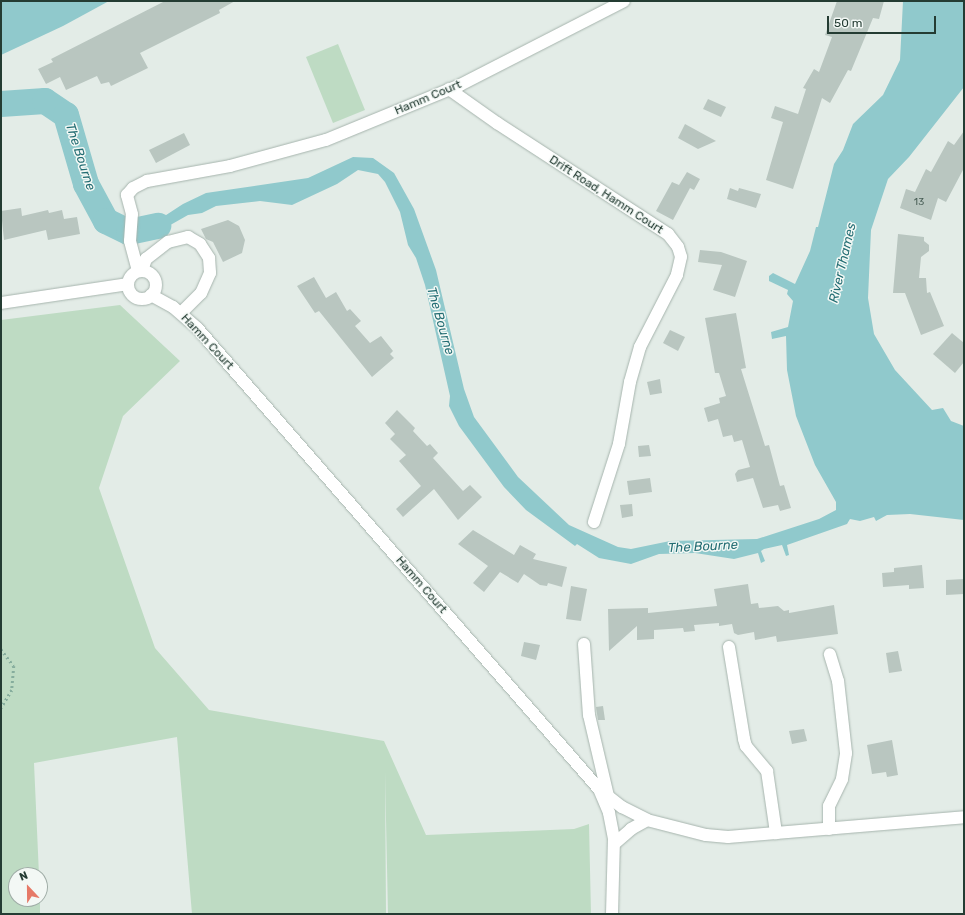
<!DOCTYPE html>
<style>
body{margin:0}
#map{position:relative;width:965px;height:915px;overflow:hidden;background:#e3ece7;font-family:Rubik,sans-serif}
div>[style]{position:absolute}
.green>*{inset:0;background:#bedbc3}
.water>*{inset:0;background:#90c9cc}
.river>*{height:26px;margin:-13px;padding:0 13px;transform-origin:13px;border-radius:13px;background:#90c9cc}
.building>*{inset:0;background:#b9c6c0}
.path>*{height:2.5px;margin-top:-1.25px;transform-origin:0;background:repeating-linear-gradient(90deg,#86ad9d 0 2px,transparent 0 5px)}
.roads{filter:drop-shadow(0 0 1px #a6b4ad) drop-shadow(0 0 1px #a6b4ad)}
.minor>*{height:12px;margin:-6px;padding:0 6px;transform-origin:6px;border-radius:6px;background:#fff}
.minor>.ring{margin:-6px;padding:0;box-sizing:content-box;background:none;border:12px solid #fff;border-radius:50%}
span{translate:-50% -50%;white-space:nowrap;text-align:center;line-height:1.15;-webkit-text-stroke:3px #f3f8f5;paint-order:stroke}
.number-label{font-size:10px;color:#495e56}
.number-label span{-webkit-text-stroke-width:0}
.street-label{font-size:12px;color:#243c33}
.water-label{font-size:13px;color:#236d73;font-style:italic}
.frame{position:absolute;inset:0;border:2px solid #243c33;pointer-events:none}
.north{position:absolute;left:8px;top:867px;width:40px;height:40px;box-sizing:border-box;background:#f3f8f5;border:1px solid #a0ada7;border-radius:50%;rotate:338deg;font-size:11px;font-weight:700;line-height:16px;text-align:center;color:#243c33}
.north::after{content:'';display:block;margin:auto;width:14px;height:18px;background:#e67967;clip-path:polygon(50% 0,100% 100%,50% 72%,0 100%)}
.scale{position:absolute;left:827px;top:16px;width:109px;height:18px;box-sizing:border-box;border:2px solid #243c33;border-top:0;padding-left:5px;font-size:12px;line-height:14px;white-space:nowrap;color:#243c33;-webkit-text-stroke:3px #f3f8f5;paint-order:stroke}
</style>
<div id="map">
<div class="green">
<div style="clip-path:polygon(338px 44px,365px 110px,333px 123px,306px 57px)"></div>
<div style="clip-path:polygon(120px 305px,180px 361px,123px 416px,99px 488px,155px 648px,209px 710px,384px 741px,426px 835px,574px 829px,589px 824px,591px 914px,388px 914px,385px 772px,386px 914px,192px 914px,177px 737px,34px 763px,39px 875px,16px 875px,16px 899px,40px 899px,40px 914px,1px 914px,1px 320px)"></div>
</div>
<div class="water">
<div style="clip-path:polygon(1px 1px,109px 1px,63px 26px,1px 55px)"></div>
<div style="clip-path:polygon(903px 1px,964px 1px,964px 87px,909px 157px,888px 179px,871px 230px,868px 298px,874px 334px,895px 370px,932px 410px,943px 408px,951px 421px,964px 426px,964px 520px,910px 514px,887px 515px,876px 521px,874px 517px,860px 521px,850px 519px,847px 524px,787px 545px,789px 555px,786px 556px,782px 545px,764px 549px,761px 551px,765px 561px,761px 563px,758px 553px,734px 559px,695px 553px,659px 554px,631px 564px,599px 558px,577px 544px,575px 546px,526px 510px,504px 487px,459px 426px,449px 406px,450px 396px,425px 285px,416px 258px,408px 245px,400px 212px,385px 182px,378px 174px,358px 170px,337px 184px,292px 205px,260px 201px,216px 206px,202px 213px,188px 215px,158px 232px,141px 237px,131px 236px,132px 225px,141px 225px,160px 219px,183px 204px,206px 193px,308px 178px,353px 157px,373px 158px,394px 173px,414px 209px,436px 270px,464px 389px,474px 417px,518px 477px,569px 525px,618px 547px,631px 549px,670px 541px,757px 539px,819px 519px,836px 510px,836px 502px,815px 465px,796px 416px,787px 370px,786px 336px,772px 339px,771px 332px,788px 327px,793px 301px,787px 294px,788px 290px,769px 281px,769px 276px,773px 273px,795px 284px,810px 251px,816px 227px,818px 227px,834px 164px,843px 150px,853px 124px,883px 95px,900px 60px)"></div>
</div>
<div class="river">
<div style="left:1px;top:104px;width:44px;rotate:-3.9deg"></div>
<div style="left:45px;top:101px;width:25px;rotate:34deg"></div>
<div style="left:66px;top:115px;width:72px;rotate:73.8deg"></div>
<div style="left:86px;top:184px;width:42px;rotate:61.6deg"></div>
<div style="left:106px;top:221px;width:25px;rotate:26deg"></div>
<div style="left:129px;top:232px;width:30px;rotate:-12deg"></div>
</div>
<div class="building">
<div style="clip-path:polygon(165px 1px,235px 1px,219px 10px,220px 13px,140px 53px,148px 68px,111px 86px,109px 82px,101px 84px,97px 76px,66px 90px,60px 77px,46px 84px,38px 69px,53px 62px,51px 59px)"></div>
<div style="clip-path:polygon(837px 1px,884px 1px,879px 19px,873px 18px,851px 71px,848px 70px,830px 103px,822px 98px,793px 189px,766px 180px,783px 122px,771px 118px,775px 106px,798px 114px,806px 89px,803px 88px,814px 69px,819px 72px,832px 37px,825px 35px)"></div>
<div style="clip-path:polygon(708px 99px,726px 107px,721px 117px,703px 109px)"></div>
<div style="clip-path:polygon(685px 124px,716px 141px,698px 149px,678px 138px)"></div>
<div style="clip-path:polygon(964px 131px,964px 168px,946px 202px,938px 198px,931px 220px,900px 208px,906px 189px,915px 192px,926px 169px,931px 172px,948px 141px,954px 145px)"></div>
<div style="clip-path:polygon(184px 133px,190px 145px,156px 163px,149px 150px)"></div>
<div style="clip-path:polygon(687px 172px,700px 179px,694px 190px,690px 188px,673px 220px,656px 211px,672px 182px,679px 185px)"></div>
<div style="clip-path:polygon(730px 188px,738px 191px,739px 188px,761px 194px,756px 208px,727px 199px)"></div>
<div style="clip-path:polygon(21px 208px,22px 216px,48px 210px,49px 213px,62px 210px,64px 219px,77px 217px,80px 234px,48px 240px,46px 230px,4px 240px,1px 211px)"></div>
<div style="clip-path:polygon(228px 220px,239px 226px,245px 240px,242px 253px,223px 262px,213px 242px,206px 239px,201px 229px)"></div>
<div style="clip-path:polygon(898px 234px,924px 237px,924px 241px,929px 245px,929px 251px,921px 257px,919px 278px,926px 278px,927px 293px,930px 292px,944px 326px,921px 335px,905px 293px,893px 293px)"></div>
<div style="clip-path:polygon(700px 250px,721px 252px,747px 261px,735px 297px,713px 290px,722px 265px,698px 262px)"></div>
<div style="clip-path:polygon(314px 277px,326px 298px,336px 292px,347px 311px,350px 309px,361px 321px,355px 326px,370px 343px,381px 336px,393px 351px,390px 354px,394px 358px,372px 377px,319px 311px,315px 313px,297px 286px)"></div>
<div style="clip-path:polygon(736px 313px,746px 368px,741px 369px,765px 446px,769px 445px,780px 486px,784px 485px,791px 508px,780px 511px,778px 505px,763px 508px,753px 478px,737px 482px,735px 474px,738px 470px,750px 467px,742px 440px,734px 442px,732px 435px,723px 437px,718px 419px,708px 422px,704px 408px,720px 403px,719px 398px,726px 396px,719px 373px,715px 373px,705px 318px)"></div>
<div style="clip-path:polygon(670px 330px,685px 337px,678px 351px,663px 343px)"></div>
<div style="clip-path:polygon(952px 333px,964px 343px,964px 362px,955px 373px,933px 354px)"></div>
<div style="clip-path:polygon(660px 379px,662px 393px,650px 395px,647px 382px)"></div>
<div style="clip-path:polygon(397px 410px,415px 428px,413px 431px,427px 446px,430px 444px,438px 453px,433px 458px,463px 491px,470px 485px,482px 497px,458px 520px,434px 489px,403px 517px,396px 509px,421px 486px,399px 461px,406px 455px,390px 439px,395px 434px,385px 423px)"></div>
<div style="clip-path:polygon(649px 445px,651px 456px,639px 457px,638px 446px)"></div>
<div style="clip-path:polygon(650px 478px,652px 492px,629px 495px,627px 481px)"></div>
<div style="clip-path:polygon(632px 504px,633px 516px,622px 518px,620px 505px)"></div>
<div style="clip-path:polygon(473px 530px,514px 555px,520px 545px,536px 554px,533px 559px,567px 567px,562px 587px,548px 583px,547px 586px,540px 585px,524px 574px,518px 583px,500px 572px,484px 592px,473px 583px,488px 566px,458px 544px)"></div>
<div style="clip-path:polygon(922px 565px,924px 588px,909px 589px,909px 585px,883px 587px,882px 573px,894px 572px,894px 568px)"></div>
<div style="clip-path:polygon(964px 579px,964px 594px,946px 595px,946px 580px)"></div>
<div style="clip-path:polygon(748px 584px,751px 604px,758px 603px,759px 608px,778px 606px,784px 611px,789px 610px,789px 613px,834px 605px,838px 634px,777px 642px,776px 636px,755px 640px,754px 632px,738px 635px,734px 633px,732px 624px,719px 626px,719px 623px,694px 625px,695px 631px,684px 632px,683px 628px,654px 630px,654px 639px,637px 640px,637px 626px,609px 651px,608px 609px,648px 608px,648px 613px,717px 606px,714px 589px)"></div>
<div style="clip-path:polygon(571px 586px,587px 589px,581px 621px,566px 619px)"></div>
<div style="clip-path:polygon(524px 642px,540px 645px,536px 660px,521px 656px)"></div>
<div style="clip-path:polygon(898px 651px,902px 671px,889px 673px,886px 653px)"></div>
<div style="clip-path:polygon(603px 706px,605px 720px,598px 720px,596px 707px)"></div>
<div style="clip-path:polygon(804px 729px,807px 741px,792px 744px,789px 731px)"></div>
<div style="clip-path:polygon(892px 740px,898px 775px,887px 777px,886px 772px,872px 774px,867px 745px)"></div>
</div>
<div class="path">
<div style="left:1px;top:649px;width:21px;rotate:53deg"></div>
<div style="left:14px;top:666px;width:24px;rotate:95deg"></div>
<div style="left:12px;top:690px;width:21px;rotate:121deg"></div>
</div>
<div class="roads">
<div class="minor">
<div style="left:449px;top:89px;width:59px;rotate:35.3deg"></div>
<div style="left:497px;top:123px;width:204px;rotate:33deg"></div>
<div style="left:668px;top:234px;width:16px;rotate:52deg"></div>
<div style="left:678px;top:247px;width:10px;rotate:73deg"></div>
<div style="left:681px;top:257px;width:18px;rotate:103deg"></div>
<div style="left:677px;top:275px;width:81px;rotate:117.2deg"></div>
<div style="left:640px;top:347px;width:36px;rotate:106deg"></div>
<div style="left:630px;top:382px;width:63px;rotate:100.1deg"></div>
<div style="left:619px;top:444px;width:82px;rotate:107.8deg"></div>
<div style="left:138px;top:271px;width:31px;rotate:-105deg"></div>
<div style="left:130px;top:241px;width:27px;rotate:-86deg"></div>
<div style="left:132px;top:214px;width:20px;rotate:-105deg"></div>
<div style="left:127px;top:195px;width:9px;rotate:-49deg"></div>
<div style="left:133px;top:188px;width:16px;rotate:-27deg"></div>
<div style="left:147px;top:181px;width:84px;rotate:-10.2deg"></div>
<div style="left:230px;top:166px;width:99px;rotate:-15.2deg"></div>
<div style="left:326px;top:140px;width:145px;rotate:-22.3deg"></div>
<div style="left:460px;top:85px;width:184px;rotate:-27.1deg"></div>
<div style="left:142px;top:271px;width:13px;rotate:-72deg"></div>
<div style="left:146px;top:259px;width:28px;rotate:-38deg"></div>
<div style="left:168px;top:242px;width:21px;rotate:-14deg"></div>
<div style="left:188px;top:237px;width:14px;rotate:30deg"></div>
<div style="left:200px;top:244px;width:17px;rotate:57deg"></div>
<div style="left:209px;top:258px;width:15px;rotate:86deg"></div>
<div style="left:210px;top:273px;width:22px;rotate:114deg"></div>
<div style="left:201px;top:293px;width:28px;rotate:135deg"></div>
<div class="ring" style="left:128px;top:271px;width:16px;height:16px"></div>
<div style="left:151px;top:295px;width:25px;rotate:29deg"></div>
<div style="left:173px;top:307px;width:32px;rotate:41deg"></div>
<div style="left:197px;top:328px;width:612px;rotate:48.91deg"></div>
<div style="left:599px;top:789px;width:26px;rotate:67deg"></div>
<div style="left:609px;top:813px;width:25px;rotate:79deg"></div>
<div style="left:614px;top:838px;width:76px;rotate:91.5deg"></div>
<div style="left:1px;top:303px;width:128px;rotate:-8.5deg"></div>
<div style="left:584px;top:644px;width:71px;rotate:86deg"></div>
<div style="left:589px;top:715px;width:83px;rotate:76.8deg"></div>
<div style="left:729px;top:647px;width:93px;rotate:80.7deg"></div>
<div style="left:744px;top:739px;width:7px;rotate:74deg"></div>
<div style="left:746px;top:746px;width:33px;rotate:50deg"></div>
<div style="left:767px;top:771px;width:63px;rotate:81.7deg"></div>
<div style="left:600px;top:790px;width:28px;rotate:38deg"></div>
<div style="left:622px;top:807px;width:28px;rotate:27deg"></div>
<div style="left:647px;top:820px;width:61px;rotate:14.3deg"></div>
<div style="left:706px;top:835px;width:22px;rotate:5deg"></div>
<div style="left:728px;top:837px;width:237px;rotate:-4.8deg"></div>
<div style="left:829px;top:829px;width:23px;rotate:-90deg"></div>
<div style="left:829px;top:806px;width:30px;rotate:-64deg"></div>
<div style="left:842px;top:779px;width:26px;rotate:-81deg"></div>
<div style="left:846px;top:753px;width:72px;rotate:-96.3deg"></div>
<div style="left:838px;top:681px;width:28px;rotate:-107deg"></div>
<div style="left:614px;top:844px;width:23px;rotate:-41deg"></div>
<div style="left:631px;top:829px;width:18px;rotate:-29deg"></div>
</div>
</div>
<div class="number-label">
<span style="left:919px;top:203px">13</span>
</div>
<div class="street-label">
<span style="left:428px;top:98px;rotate:-23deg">Hamm Court</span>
<span style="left:606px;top:195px;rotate:33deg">Drift Road, Hamm Court</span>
<span style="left:207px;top:342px;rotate:47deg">Hamm Court</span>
<span style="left:421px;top:585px;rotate:49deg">Hamm Court</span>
</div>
<div class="water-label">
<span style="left:80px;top:157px;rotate:72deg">The Bourne</span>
<span style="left:843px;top:263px;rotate:-77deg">River Thames</span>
<span style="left:440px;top:321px;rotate:74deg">The Bourne</span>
<span style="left:703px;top:547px;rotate:-3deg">The Bourne</span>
</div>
<div class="frame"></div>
<div class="north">N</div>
<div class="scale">50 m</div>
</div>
